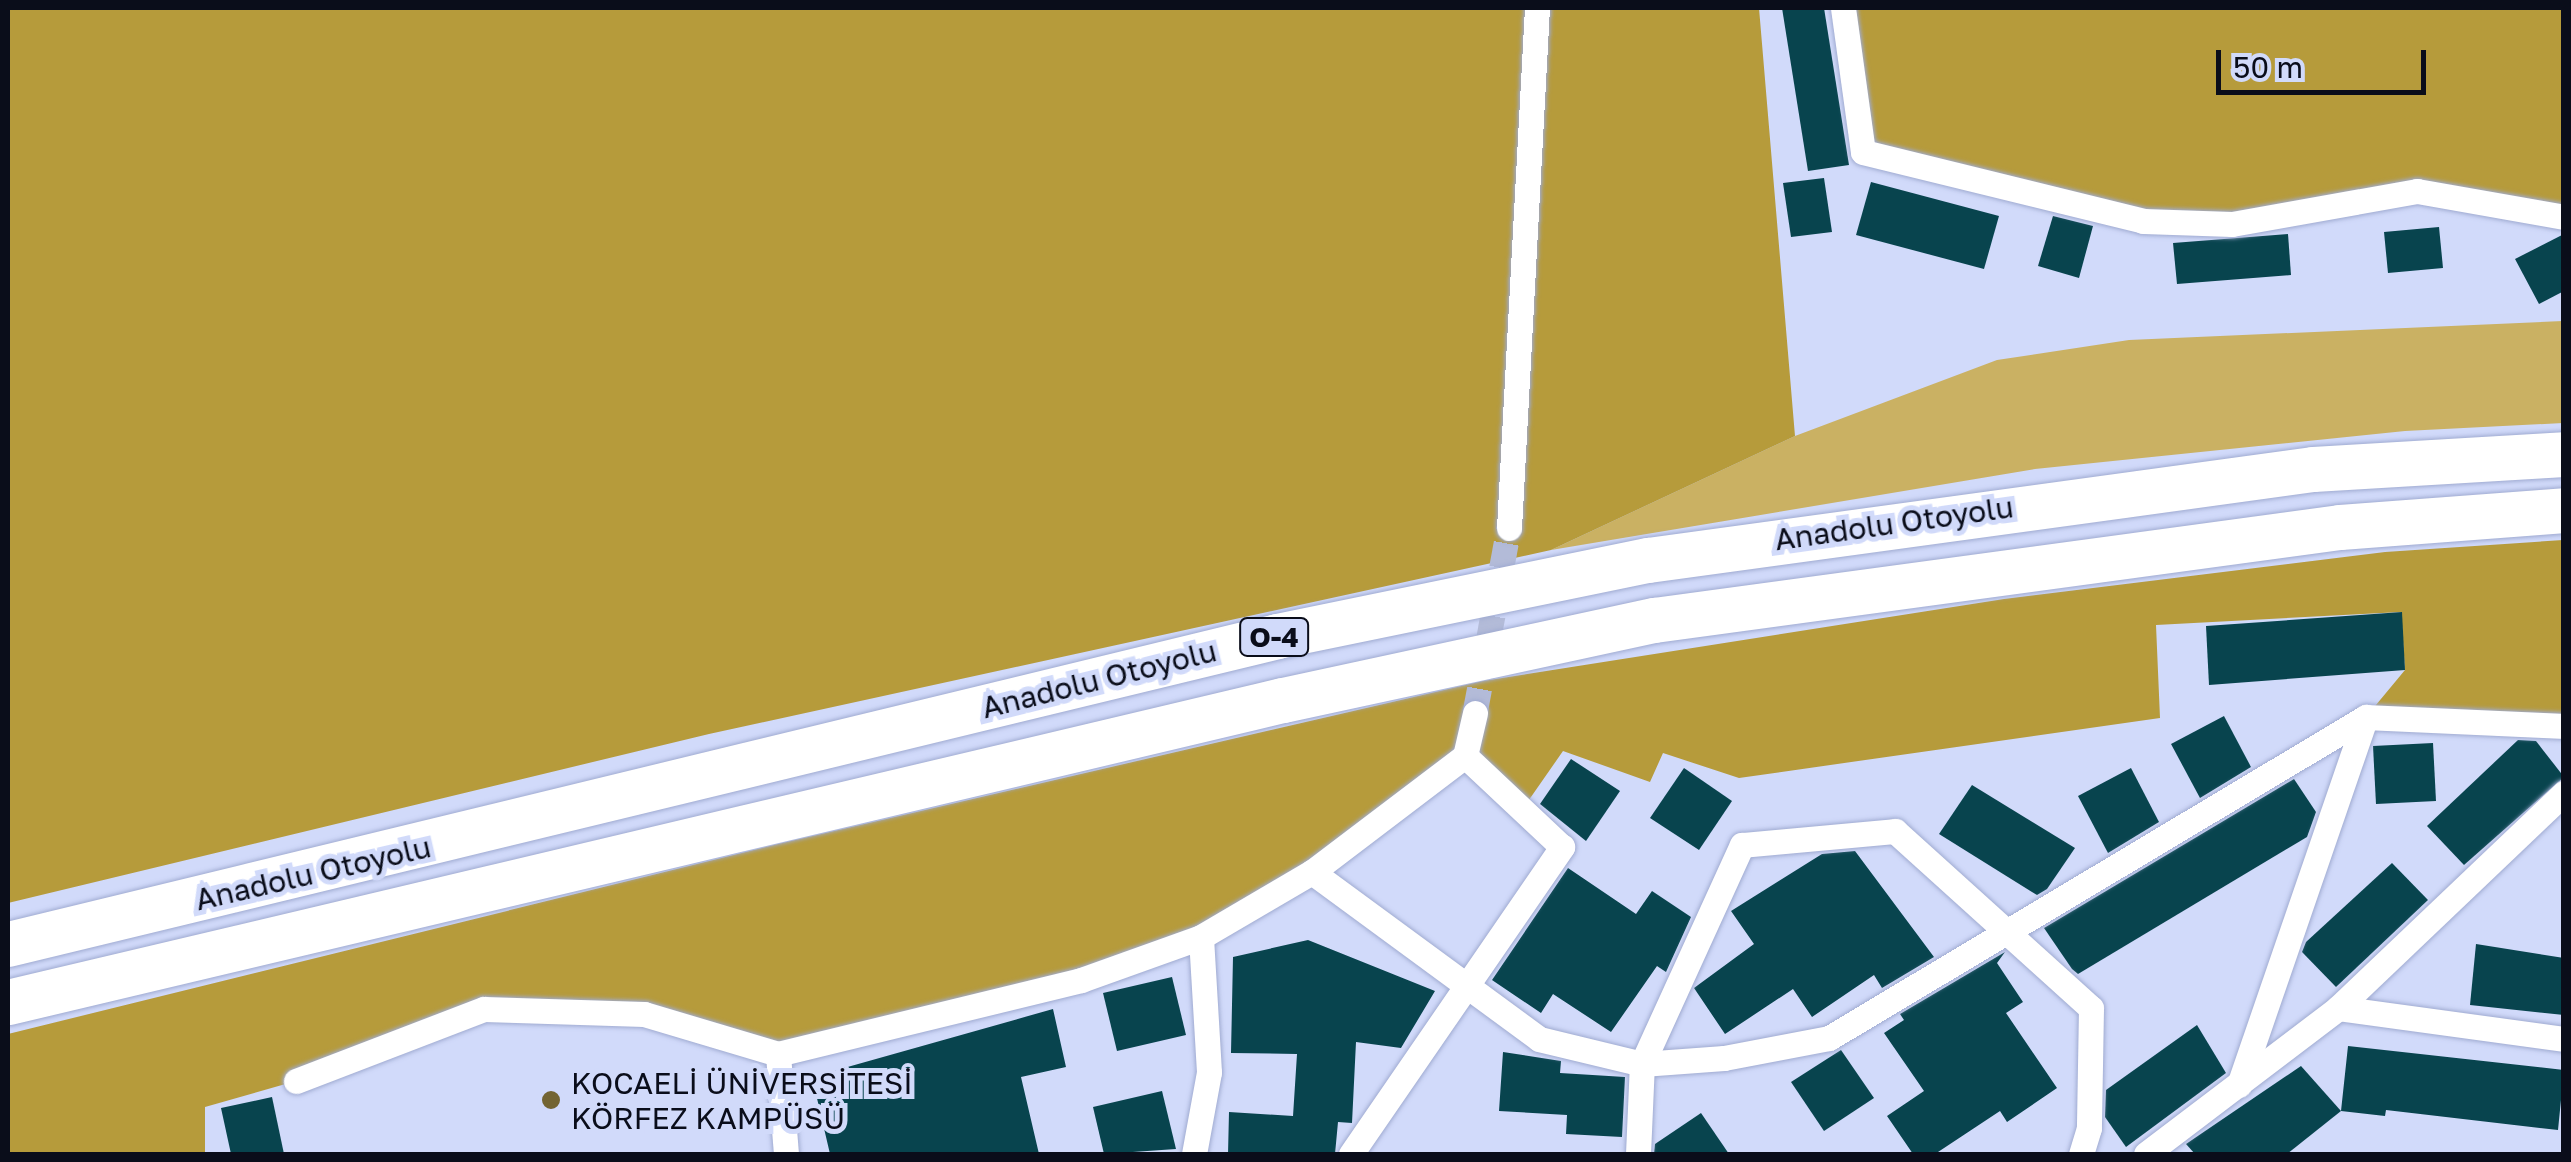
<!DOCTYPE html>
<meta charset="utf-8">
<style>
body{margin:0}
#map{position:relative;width:2571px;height:1162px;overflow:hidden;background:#d1dafa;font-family:"Golos Text",sans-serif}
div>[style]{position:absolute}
.green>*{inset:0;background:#cab163}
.forest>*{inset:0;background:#b69b3b}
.building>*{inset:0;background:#08444e}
.street-tunnel>*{height:25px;margin-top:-12.5px;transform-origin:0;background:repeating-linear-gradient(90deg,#b3bbd8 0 25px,transparent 0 37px)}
.roads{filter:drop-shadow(0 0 2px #a0abd1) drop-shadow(0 0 2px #a0abd1)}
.street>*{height:25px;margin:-12.5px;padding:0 12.5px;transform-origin:12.5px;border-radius:12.5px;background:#fff}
.highway>*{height:45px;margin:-22.5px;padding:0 22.5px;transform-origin:22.5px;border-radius:22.5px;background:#fff}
.dots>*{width:28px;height:28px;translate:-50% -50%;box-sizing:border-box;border:5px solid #d1dafa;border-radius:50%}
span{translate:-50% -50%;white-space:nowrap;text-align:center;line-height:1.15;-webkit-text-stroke:10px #d1dafa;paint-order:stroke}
.shield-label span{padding:2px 8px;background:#d1dafa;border:2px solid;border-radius:8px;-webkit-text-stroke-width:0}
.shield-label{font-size:28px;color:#0a0d1a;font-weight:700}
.street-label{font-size:30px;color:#0a0d1a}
.poi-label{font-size:30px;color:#0a0d1a}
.left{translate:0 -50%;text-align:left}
.frame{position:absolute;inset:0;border:10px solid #0a0d1a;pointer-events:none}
.scale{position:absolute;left:2216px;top:50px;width:210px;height:45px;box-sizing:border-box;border:5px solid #0a0d1a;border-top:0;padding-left:12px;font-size:30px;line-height:35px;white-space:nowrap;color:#0a0d1a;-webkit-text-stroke:8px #d1dafa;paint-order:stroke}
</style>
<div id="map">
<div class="green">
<div style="clip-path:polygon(2563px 321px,2563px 423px,2405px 431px,2035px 469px,1551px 550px,1795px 436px,1997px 360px,2129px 340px)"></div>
</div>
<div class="forest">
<div style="clip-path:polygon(8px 8px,1759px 8px,1795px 436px,1551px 550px,709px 734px,8px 903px)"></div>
<div style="clip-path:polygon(1843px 8px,2563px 8px,2563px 217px,2417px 191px,2232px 224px,2143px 221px,1863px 152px)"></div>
<div style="clip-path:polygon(2563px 540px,2563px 726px,2366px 717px,2405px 670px,2401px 612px,2156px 625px,2160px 718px,1739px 778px,1663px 753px,1650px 782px,1563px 751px,1522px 810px,1465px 756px,1201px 937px,778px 1054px,644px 1014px,484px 1009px,296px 1081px,205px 1107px,205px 1154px,8px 1154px,8px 1034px,778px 844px,1483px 681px,2004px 599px,2385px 552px)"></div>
</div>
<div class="building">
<div style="clip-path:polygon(1782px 8px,1824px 8px,1849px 165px,1808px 171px)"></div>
<div style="clip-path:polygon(1824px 178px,1832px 232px,1791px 237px,1783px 183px)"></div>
<div style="clip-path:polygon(1871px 182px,1999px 216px,1984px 269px,1856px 235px)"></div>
<div style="clip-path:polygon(2053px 216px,2093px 226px,2079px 278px,2038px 266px)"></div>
<div style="clip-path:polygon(2439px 227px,2443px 268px,2388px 273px,2384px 232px)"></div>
<div style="clip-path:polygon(2288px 234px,2291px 275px,2177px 284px,2173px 243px)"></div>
<div style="clip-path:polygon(2564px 234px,2564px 291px,2539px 304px,2515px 259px)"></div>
<div style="clip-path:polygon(2402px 612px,2405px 670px,2209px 685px,2206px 626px)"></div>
<div style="clip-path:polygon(2224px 716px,2251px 767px,2200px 798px,2171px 744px)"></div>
<div style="clip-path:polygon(2518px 740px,2536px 741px,2564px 777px,2464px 865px,2427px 826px)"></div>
<div style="clip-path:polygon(2433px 743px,2436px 801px,2376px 804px,2373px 746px)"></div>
<div style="clip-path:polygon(1571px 759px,1620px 791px,1586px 841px,1540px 804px)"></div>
<div style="clip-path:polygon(1684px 768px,1732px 801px,1699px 850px,1650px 818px)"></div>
<div style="clip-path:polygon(2131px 768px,2159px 822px,2108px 853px,2078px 796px)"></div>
<div style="clip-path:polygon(2294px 779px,2316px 812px,2307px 837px,2078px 974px,2072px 969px,2044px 928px)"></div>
<div style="clip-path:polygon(1972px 785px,2075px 848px,2047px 889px,2037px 895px,1939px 834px)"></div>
<div style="clip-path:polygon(1855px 851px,1934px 957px,1882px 988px,1874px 975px,1812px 1017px,1793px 989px,1725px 1034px,1694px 988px,1754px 944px,1731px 911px,1822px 854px)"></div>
<div style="clip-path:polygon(2392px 863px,2428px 900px,2336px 987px,2302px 952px,2306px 942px)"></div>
<div style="clip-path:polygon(1568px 868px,1636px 914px,1652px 891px,1691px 917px,1666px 972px,1657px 966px,1611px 1032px,1553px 994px,1541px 1013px,1492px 980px)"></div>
<div style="clip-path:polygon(1308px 940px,1435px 991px,1401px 1048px,1356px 1042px,1352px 1123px,1338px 1122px,1335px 1154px,1228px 1154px,1229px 1112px,1293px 1116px,1297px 1054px,1231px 1053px,1233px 957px)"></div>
<div style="clip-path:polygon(2476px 944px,2564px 958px,2564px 1015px,2470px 1005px)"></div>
<div style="clip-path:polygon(2005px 952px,1997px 963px,2023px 1002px,2006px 1013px,2057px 1088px,2007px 1122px,2000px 1111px,1935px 1154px,1913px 1154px,1887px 1116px,1924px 1091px,1884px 1033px,1904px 1020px,1900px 1014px)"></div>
<div style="clip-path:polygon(1172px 977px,1186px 1035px,1117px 1051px,1103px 993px)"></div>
<div style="clip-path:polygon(1053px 1009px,1066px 1067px,1021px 1077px,1039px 1154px,830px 1154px,812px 1077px)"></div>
<div style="clip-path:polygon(2197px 1025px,2226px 1073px,2126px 1147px,2105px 1117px,2106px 1090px)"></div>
<div style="clip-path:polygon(2348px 1046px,2564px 1070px,2558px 1130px,2386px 1110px,2385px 1116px,2341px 1111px)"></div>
<div style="clip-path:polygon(1841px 1050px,1874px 1098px,1824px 1131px,1791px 1082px)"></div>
<div style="clip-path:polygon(1503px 1052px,1561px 1061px,1560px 1073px,1625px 1077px,1622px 1137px,1566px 1134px,1567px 1115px,1499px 1111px)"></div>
<div style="clip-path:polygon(2301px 1066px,2341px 1111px,2287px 1154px,2195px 1154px,2186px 1144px)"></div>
<div style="clip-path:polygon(1162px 1091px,1176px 1149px,1104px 1154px,1093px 1107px)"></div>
<div style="clip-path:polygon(272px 1097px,284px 1154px,231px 1154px,221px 1108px)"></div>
<div style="clip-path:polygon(1701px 1113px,1729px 1154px,1654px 1154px,1655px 1144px)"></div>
</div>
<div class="street-tunnel">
<div style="left:1475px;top:713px;width:188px;rotate:-79.6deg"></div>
</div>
<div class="roads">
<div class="street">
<div style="left:1843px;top:8px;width:145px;rotate:82.1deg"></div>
<div style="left:1863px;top:152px;width:288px;rotate:13.8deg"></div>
<div style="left:2143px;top:221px;width:89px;rotate:1.9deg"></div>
<div style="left:2232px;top:224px;width:188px;rotate:-10.1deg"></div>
<div style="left:2417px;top:191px;width:149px;rotate:10deg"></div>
<div style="left:1509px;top:528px;width:521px;rotate:-86.92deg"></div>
<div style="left:1312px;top:872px;width:282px;rotate:36.3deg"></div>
<div style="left:1539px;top:1039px;width:106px;rotate:13.6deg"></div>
<div style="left:1642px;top:1064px;width:82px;rotate:-4.2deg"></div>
<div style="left:1724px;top:1058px;width:107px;rotate:-10.8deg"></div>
<div style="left:1829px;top:1038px;width:626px;rotate:-30.87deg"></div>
<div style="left:2366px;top:717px;width:198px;rotate:2.6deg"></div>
<div style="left:2338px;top:1008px;width:228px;rotate:7.8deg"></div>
<div style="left:296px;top:1081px;width:201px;rotate:-21deg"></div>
<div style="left:484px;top:1009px;width:160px;rotate:1.8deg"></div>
<div style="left:644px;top:1014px;width:140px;rotate:16.6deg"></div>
<div style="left:2239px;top:1085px;width:389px;rotate:-71deg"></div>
<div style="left:786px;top:1154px;width:100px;rotate:-94.6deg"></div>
<div style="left:778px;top:1054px;width:312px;rotate:-13.7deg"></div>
<div style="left:1081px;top:980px;width:127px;rotate:-19.7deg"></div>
<div style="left:1201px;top:937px;width:129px;rotate:-30.4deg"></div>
<div style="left:1312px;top:872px;width:192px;rotate:-37.2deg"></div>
<div style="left:1465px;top:756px;width:44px;rotate:-76.9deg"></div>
<div style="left:1194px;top:1154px;width:83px;rotate:-79.6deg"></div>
<div style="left:1209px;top:1072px;width:135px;rotate:-93.4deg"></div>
<div style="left:1351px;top:1154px;width:373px;rotate:-55.5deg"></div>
<div style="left:1562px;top:847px;width:133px;rotate:-136.8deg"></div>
<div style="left:1638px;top:1154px;width:90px;rotate:-87.5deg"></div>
<div style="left:1642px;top:1064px;width:241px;rotate:-65.5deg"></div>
<div style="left:1742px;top:845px;width:154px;rotate:-5.2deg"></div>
<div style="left:1895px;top:831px;width:264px;rotate:42.1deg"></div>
<div style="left:2091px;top:1008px;width:120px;rotate:91deg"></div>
<div style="left:2089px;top:1128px;width:27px;rotate:107deg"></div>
<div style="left:2146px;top:1154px;width:241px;rotate:-37.2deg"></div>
<div style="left:2338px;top:1008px;width:312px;rotate:-43.6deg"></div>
</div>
<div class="highway">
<div style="left:8px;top:944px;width:1306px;rotate:-13.64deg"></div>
<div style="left:1277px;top:636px;width:379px;rotate:-11.6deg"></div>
<div style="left:1648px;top:560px;width:671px;rotate:-7.79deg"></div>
<div style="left:2313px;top:469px;width:251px;rotate:-3.4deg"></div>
<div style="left:8px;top:1002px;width:1310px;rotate:-13.33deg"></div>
<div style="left:1283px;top:700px;width:380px;rotate:-12.2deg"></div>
<div style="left:1654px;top:620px;width:692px;rotate:-7.72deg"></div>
<div style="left:2340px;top:527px;width:225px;rotate:-4.3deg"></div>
</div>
</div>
<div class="dots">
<div style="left:551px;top:1100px;background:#736432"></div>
</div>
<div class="shield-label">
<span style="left:1274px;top:637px">O-4</span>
</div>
<div class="street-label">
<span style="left:1894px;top:523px;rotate:-8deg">Anadolu Otoyolu</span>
<span style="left:1099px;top:679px;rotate:-14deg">Anadolu Otoyolu</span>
<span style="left:313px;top:873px;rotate:-13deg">Anadolu Otoyolu</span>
</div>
<div class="poi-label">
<span class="left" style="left:571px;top:1100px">KOCAELİ ÜNİVERSİTESİ<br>KÖRFEZ KAMPÜSÜ</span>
</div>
<div class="frame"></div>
<div class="scale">50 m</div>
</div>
